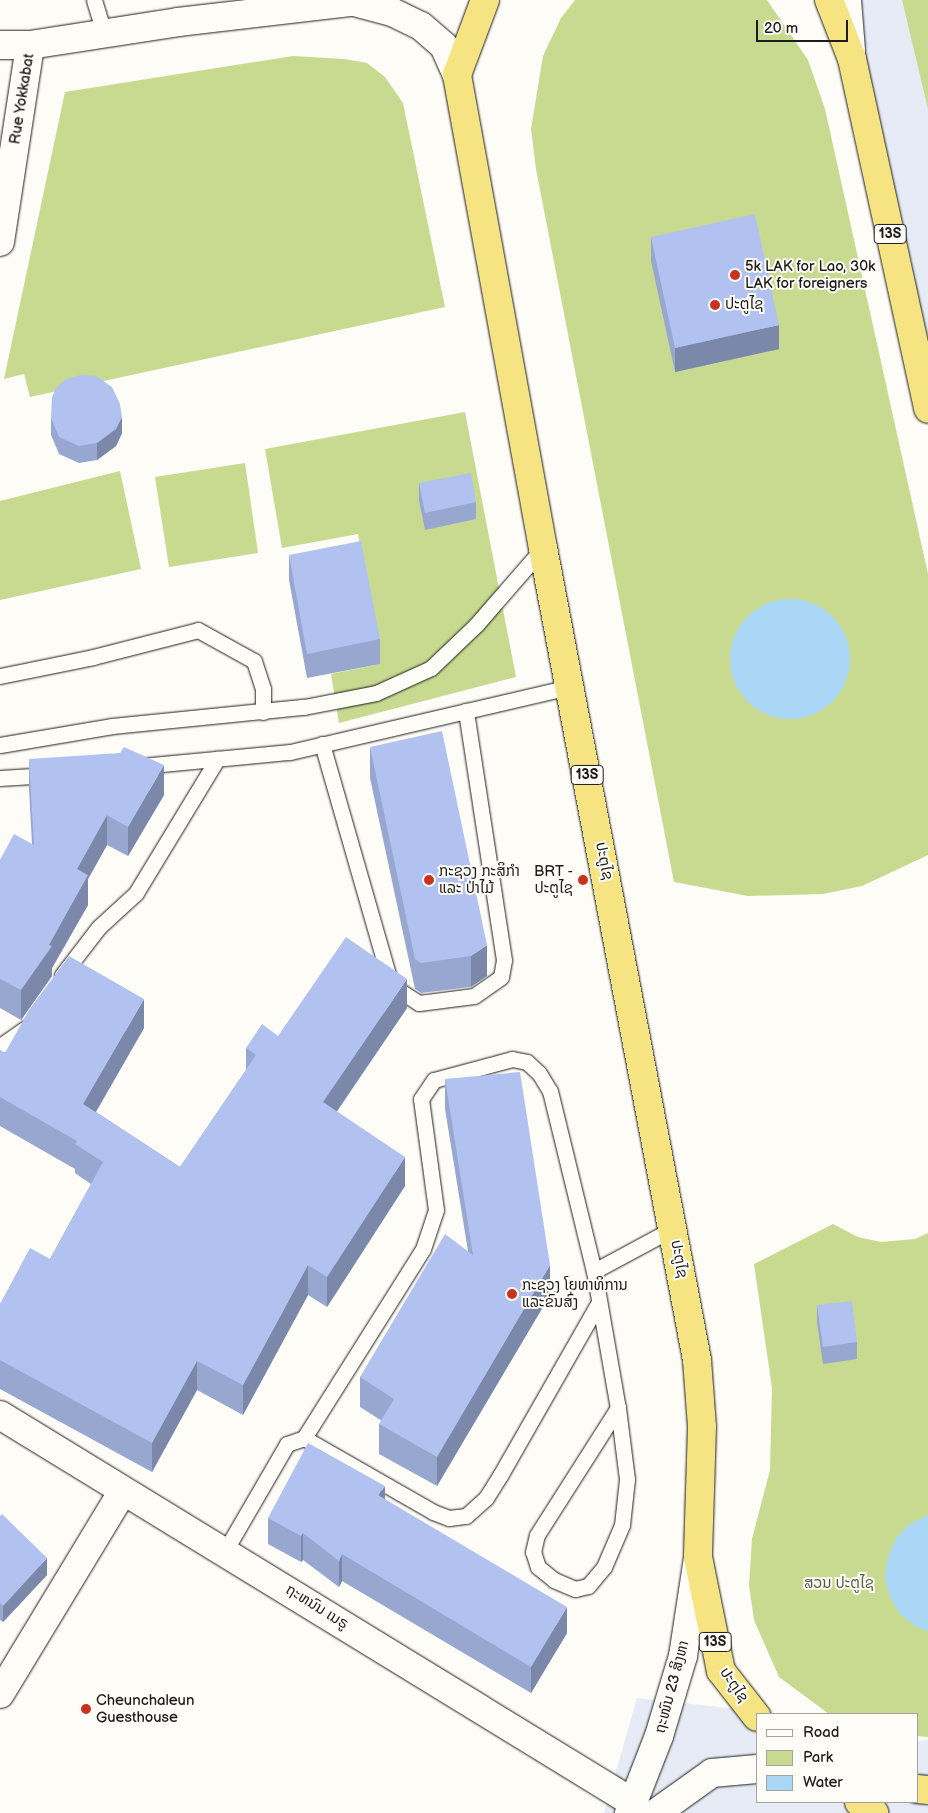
<!DOCTYPE html>
<meta charset="utf-8">
<style>
body{margin:0}
#map{position:relative;width:928px;height:1813px;overflow:hidden;background:#fdfcf7;font-family:"Balsamiq Sans","Noto Sans Lao",sans-serif}
div>[style]{position:absolute}
.built>*{inset:0;background:#e6ebf5}
.green>*{inset:0;background:#c7da8f}
.water>*{inset:0;background:#aad7f6}
.round{border-radius:50%}
.roads{filter:drop-shadow(0 0 1px #1c1c1c) drop-shadow(0 0 1px #1c1c1c)}
.lane>*{height:15px;margin:-7.5px;padding:0 7.5px;transform-origin:7.5px;border-radius:7.5px;background:#fdfcf7}
.street>*{height:28px;margin:-14px;padding:0 14px;transform-origin:14px;border-radius:14px;background:#fdfcf7}
.secondary>*{height:28px;margin:-14px;padding:0 14px;transform-origin:14px;border-radius:14px;background:#fdfcf7}
.highway>*{height:28px;margin:-14px;padding:0 14px;transform-origin:14px;border-radius:14px;background:#f6e381}
.wall>*{inset:0;background:#98a7cf}
.shaded-wall>*{inset:0;background:#7c88a9}
.building>*{inset:0;background:#b1c2f1}
.dots>*{width:14px;height:14px;translate:-50% -50%;box-sizing:border-box;border:2px solid #fdfcf7;border-radius:50%}
span{translate:-50% -50%;white-space:nowrap;text-align:center;line-height:1.15;-webkit-text-stroke:4px #fdfcf7;paint-order:stroke}
.shield-label span{padding:1px 4px;background:#fdfcf7;border:1px solid;border-radius:4px;-webkit-text-stroke-width:0}
.shield-label{font-size:14px;color:#1c1c1c;font-weight:700}
.street-label{font-size:15px;color:#1c1c1c}
.poi-label{font-size:15px;color:#1c1c1c}
.left{translate:0 -50%;text-align:left}
.right{translate:-100% -50%;text-align:right}
.park-label{font-size:15px;color:#585e44}
.legend{position:absolute;left:756px;top:1713px;width:162px;height:90px;box-sizing:border-box;background:#fdfcf7;border:1px solid #a3a29f;margin:0;padding:6px 9px;list-style:none;font-size:15px;color:#1c1c1c}
.legend li{display:flex;align-items:center;gap:10px;height:25px}
.legend b{width:25px;border:1px solid #a3a29f}
.scale{position:absolute;left:756px;top:20px;width:92px;height:22px;box-sizing:border-box;border:2px solid #1c1c1c;border-top:0;padding-left:6px;font-size:15px;line-height:18px;white-space:nowrap;color:#1c1c1c;-webkit-text-stroke:4px #fdfcf7;paint-order:stroke}
</style>
<div id="map">
<div class="built">
<div style="clip-path:polygon(828px 0,928px 0,928px 386px)"></div>
<div style="clip-path:polygon(637px 1698px,782px 1714px,757px 1714px,757px 1802px,917px 1802px,917px 1741px,928px 1740px,928px 1813px,604px 1813px)"></div>
</div>
<div class="green">
<div style="clip-path:polygon(575px 0,767px 0,808px 60px,825px 109px,928px 574px,928px 855px,862px 886px,823px 894px,748px 896px,674px 882px,536px 169px,531px 129px,543px 56px,561px 18px)"></div>
<div style="clip-path:polygon(902px 0,928px 0,928px 109px)"></div>
<div style="clip-path:polygon(293px 56px,344px 59px,367px 63px,385px 77px,403px 103px,445px 307px,30px 397px,24px 374px,4px 379px,65px 92px)"></div>
<div style="clip-path:polygon(465px 412px,516px 677px,339px 723px,331px 674px,380px 664px,358px 534px,282px 548px,265px 449px)"></div>
<div style="clip-path:polygon(245px 463px,258px 553px,169px 567px,155px 477px)"></div>
<div style="clip-path:polygon(120px 471px,141px 569px,0 600px,0 501px)"></div>
<div style="clip-path:polygon(833px 1224px,858px 1237px,881px 1242px,915px 1239px,928px 1233px,928px 1737px,917px 1736px,917px 1714px,829px 1714px,779px 1677px,754px 1620px,749px 1585px,752px 1539px,770px 1470px,772px 1388px,754px 1264px)"></div>
</div>
<div class="water">
<div class="round" style="left:730px;top:599px;width:120px;height:120px"></div>
<div style="clip-path:polygon(928px 1515px,928px 1631px,916px 1627px,900px 1614px,890px 1597px,885px 1577px,888px 1557px,896px 1538px,910px 1524px)"></div>
</div>
<div class="roads">
<div class="lane">
<div style="left:94px;top:0;width:34px;rotate:73deg"></div>
<div style="left:0;top:676px;width:95px;rotate:-11.5deg"></div>
<div style="left:93px;top:657px;width:108px;rotate:-14.4deg"></div>
<div style="left:198px;top:630px;width:64px;rotate:29deg"></div>
<div style="left:254px;top:661px;width:29px;rotate:72deg"></div>
<div style="left:263px;top:689px;width:23px;rotate:90deg"></div>
<div style="left:322px;top:744px;width:251px;rotate:74deg"></div>
<div style="left:391px;top:985px;width:33px;rotate:33deg"></div>
<div style="left:419px;top:1003px;width:55px;rotate:-7.3deg"></div>
<div style="left:474px;top:996px;width:33px;rotate:-35deg"></div>
<div style="left:501px;top:977px;width:17px;rotate:-80deg"></div>
<div style="left:504px;top:960px;width:252px;rotate:-98.7deg"></div>
<div style="left:0;top:745px;width:114px;rotate:-9.6deg"></div>
<div style="left:112px;top:726px;width:193px;rotate:-5.7deg"></div>
<div style="left:304px;top:707px;width:73px;rotate:-11deg"></div>
<div style="left:376px;top:693px;width:60px;rotate:-24.4deg"></div>
<div style="left:431px;top:668px;width:62px;rotate:-43.7deg"></div>
<div style="left:476px;top:625px;width:102px;rotate:-49deg"></div>
<div style="left:141px;top:766px;width:150px;rotate:-5.4deg"></div>
<div style="left:290px;top:752px;width:286px;rotate:-13.1deg"></div>
<div style="left:0;top:778px;width:49px;rotate:-3.5deg"></div>
<div style="left:62px;top:975px;width:61px;rotate:-52.4deg"></div>
<div style="left:99px;top:927px;width:50px;rotate:-42.6deg"></div>
<div style="left:136px;top:893px;width:157px;rotate:-58.8deg"></div>
<div style="left:0;top:1046px;width:33px;rotate:-35deg"></div>
<div style="left:594px;top:1271px;width:91px;rotate:-28.3deg"></div>
<div style="left:304px;top:1438px;width:223px;rotate:-57.8deg"></div>
<div style="left:423px;top:1249px;width:41px;rotate:-71.6deg"></div>
<div style="left:436px;top:1210px;width:112px;rotate:-97.7deg"></div>
<div style="left:421px;top:1099px;width:23px;rotate:-56deg"></div>
<div style="left:434px;top:1080px;width:81px;rotate:-15.1deg"></div>
<div style="left:512px;top:1059px;width:15px;rotate:11deg"></div>
<div style="left:527px;top:1062px;width:16px;rotate:43deg"></div>
<div style="left:539px;top:1073px;width:21px;rotate:59deg"></div>
<div style="left:550px;top:1091px;width:185px;rotate:76.3deg"></div>
<div style="left:594px;top:1271px;width:139px;rotate:80.1deg"></div>
<div style="left:618px;top:1408px;width:72px;rotate:82.8deg"></div>
<div style="left:627px;top:1479px;width:46px;rotate:96.2deg"></div>
<div style="left:622px;top:1525px;width:46px;rotate:113.2deg"></div>
<div style="left:604px;top:1567px;width:25px;rotate:130deg"></div>
<div style="left:588px;top:1586px;width:13px;rotate:167deg"></div>
<div style="left:575px;top:1589px;width:23px;rotate:-157deg"></div>
<div style="left:554px;top:1580px;width:21px;rotate:-141deg"></div>
<div style="left:538px;top:1567px;width:16px;rotate:-108deg"></div>
<div style="left:533px;top:1552px;width:17px;rotate:-77deg"></div>
<div style="left:537px;top:1535px;width:151px;rotate:-57.5deg"></div>
<div style="left:225px;top:1551px;width:124px;rotate:-59.9deg"></div>
<div style="left:287px;top:1444px;width:18px;rotate:-19deg"></div>
<div style="left:304px;top:1438px;width:149px;rotate:29.8deg"></div>
<div style="left:433px;top:1512px;width:17px;rotate:21deg"></div>
<div style="left:449px;top:1518px;width:17px;rotate:-7deg"></div>
<div style="left:466px;top:1516px;width:27px;rotate:-42deg"></div>
<div style="left:486px;top:1498px;width:28px;rotate:-58deg"></div>
<div style="left:501px;top:1474px;width:198px;rotate:-60.3deg"></div>
</div>
<div class="street">
<div style="left:0;top:242px;width:199px;rotate:-81.3deg"></div>
<div style="left:0;top:1415px;width:741px;rotate:31.48deg"></div>
<div style="left:0;top:1694px;width:237px;rotate:-58.8deg"></div>
</div>
<div class="secondary">
<div style="left:847px;top:0;width:50px;rotate:85.4deg"></div>
<div style="left:358px;top:3px;width:35px;rotate:15deg"></div>
<div style="left:392px;top:12px;width:32px;rotate:26deg"></div>
<div style="left:421px;top:26px;width:30px;rotate:41deg"></div>
<div style="left:444px;top:46px;width:32px;rotate:66deg"></div>
<div style="left:0;top:45px;width:30px"></div>
<div style="left:30px;top:45px;width:150px;rotate:-8.8deg"></div>
<div style="left:178px;top:22px;width:190px;rotate:-6.6deg"></div>
<div style="left:629px;top:1813px;width:83px;rotate:-68.7deg"></div>
<div style="left:659px;top:1736px;width:84px;rotate:-73.3deg"></div>
<div style="left:683px;top:1656px;width:99px;rotate:-81.3deg"></div>
<div style="left:656px;top:1813px;width:69px;rotate:-35.5deg"></div>
<div style="left:712px;top:1773px;width:45px;rotate:-5.1deg"></div>
</div>
<div class="highway">
<div style="left:485px;top:0;width:80px;rotate:110.5deg"></div>
<div style="left:457px;top:75px;width:481px;rotate:79.7deg"></div>
<div style="left:543px;top:548px;width:826px;rotate:79.26deg"></div>
<div style="left:697px;top:1360px;width:67px;rotate:85.7deg"></div>
<div style="left:702px;top:1427px;width:130px;rotate:91.8deg"></div>
<div style="left:698px;top:1557px;width:116px;rotate:78.6deg"></div>
<div style="left:721px;top:1671px;width:58px;rotate:52deg"></div>
<div style="left:829px;top:0;width:63px;rotate:68.7deg"></div>
<div style="left:852px;top:59px;width:358px;rotate:77.7deg"></div>
<div style="left:917px;top:1789px;width:11px;rotate:5deg"></div>
<div style="left:859px;top:1802px;width:19px;rotate:36deg"></div>
</div>
</div>
<div class="wall">
<div style="clip-path:polygon(651px 237px,779px 349px,675px 372px,651px 261px)"></div>
<div style="clip-path:polygon(51px 418px,122px 433px,116px 446px,97px 460px,79px 463px,59px 454px,51px 435px)"></div>
<div style="clip-path:polygon(419px 483px,476px 502px,476px 519px,425px 530px,419px 500px)"></div>
<div style="clip-path:polygon(289px 555px,380px 639px,380px 664px,307px 678px,289px 580px)"></div>
<div style="clip-path:polygon(370px 747px,487px 976px,471px 987px,421px 993px,415px 989px,370px 778px)"></div>
<div style="clip-path:polygon(29px 759px,164px 795px,128px 856px,107px 845px,88px 879px,88px 905px,52px 968px,52px 976px,21px 1020px,0 1008px,0 860px,32px 844px,29px 789px)"></div>
<div style="clip-path:polygon(407px 1008px,336px 1111px,405px 1186px,327px 1307px,308px 1295px,243px 1415px,197px 1390px,152px 1472px,0 1389px,0 1304px,50px 1259px,91px 1184px,75px 1173px,75px 1169px,0 1126px,0 1050px,5px 1053px,144px 1028px,96px 1112px,180px 1167px,246px 1070px,246px 1048px,278px 1036px)"></div>
<div style="clip-path:polygon(445px 1079px,550px 1295px,437px 1486px,379px 1454px,379px 1424px,382px 1421px,360px 1407px,360px 1377px,468px 1251px,445px 1109px)"></div>
<div style="clip-path:polygon(817px 1305px,857px 1342px,857px 1359px,823px 1364px,817px 1322px)"></div>
<div style="clip-path:polygon(385px 1499px,567px 1633px,531px 1693px,342px 1581px,339px 1587px,303px 1560px,301px 1562px,268px 1544px,268px 1518px)"></div>
<div style="clip-path:polygon(0 1516px,47px 1575px,3px 1622px,0 1620px)"></div>
</div>
<div class="shaded-wall">
<div style="clip-path:polygon(779px 325px,779px 349px,675px 372px,675px 348px)"></div>
<div style="clip-path:polygon(122px 417px,122px 433px,116px 446px,97px 460px,97px 443px)"></div>
<div style="clip-path:polygon(164px 765px,164px 795px,128px 856px,128px 827px)"></div>
<div style="clip-path:polygon(107px 815px,107px 845px,88px 879px,88px 905px,52px 968px,52px 976px,21px 1020px,21px 990px,49px 945px,77px 869px)"></div>
<div style="clip-path:polygon(487px 945px,487px 976px,471px 987px,471px 956px)"></div>
<div style="clip-path:polygon(407px 979px,407px 1008px,323px 1132px,323px 1102px)"></div>
<div style="clip-path:polygon(144px 999px,144px 1028px,83px 1134px,83px 1104px)"></div>
<div style="clip-path:polygon(405px 1157px,405px 1186px,327px 1307px,327px 1277px)"></div>
<div style="clip-path:polygon(308px 1265px,308px 1295px,243px 1415px,243px 1385px)"></div>
<div style="clip-path:polygon(550px 1265px,550px 1295px,437px 1486px,437px 1457px)"></div>
<div style="clip-path:polygon(197px 1361px,197px 1390px,152px 1472px,152px 1443px)"></div>
<div style="clip-path:polygon(385px 1486px,385px 1512px,378px 1495px)"></div>
<div style="clip-path:polygon(303px 1533px,303px 1560px,301px 1562px,301px 1536px)"></div>
<div style="clip-path:polygon(342px 1554px,342px 1581px,339px 1587px,339px 1561px)"></div>
<div style="clip-path:polygon(47px 1558px,47px 1575px,3px 1622px,3px 1606px)"></div>
<div style="clip-path:polygon(567px 1607px,567px 1633px,531px 1693px,531px 1667px)"></div>
</div>
<div class="building">
<div style="clip-path:polygon(755px 214px,779px 325px,675px 348px,651px 237px)"></div>
<div style="clip-path:polygon(81px 375px,96px 376px,112px 387px,120px 404px,122px 417px,116px 429px,97px 443px,79px 446px,59px 437px,51px 418px,52px 397px,57px 387px,66px 379px)"></div>
<div style="clip-path:polygon(471px 473px,476px 502px,425px 513px,419px 483px)"></div>
<div style="clip-path:polygon(361px 541px,380px 639px,307px 654px,289px 555px)"></div>
<div style="clip-path:polygon(442px 731px,487px 945px,471px 956px,421px 963px,415px 959px,370px 747px)"></div>
<div style="clip-path:polygon(124px 747px,164px 765px,128px 827px,107px 815px,77px 869px,88px 875px,49px 945px,52px 946px,21px 990px,0 979px,0 860px,14px 834px,34px 845px,29px 759px,120px 753px)"></div>
<div style="clip-path:polygon(346px 937px,407px 979px,323px 1102px,405px 1157px,327px 1277px,308px 1265px,243px 1385px,197px 1361px,152px 1443px,0 1360px,0 1304px,30px 1248px,50px 1259px,103px 1162px,75px 1144px,77px 1141px,0 1097px,0 1050px,5px 1053px,29px 1010px,69px 956px,144px 999px,83px 1104px,180px 1167px,256px 1055px,246px 1048px,262px 1024px,278px 1036px)"></div>
<div style="clip-path:polygon(520px 1072px,550px 1265px,437px 1457px,379px 1424px,394px 1399px,360px 1377px,445px 1234px,473px 1255px,445px 1079px)"></div>
<div style="clip-path:polygon(852px 1301px,857px 1342px,823px 1347px,817px 1305px)"></div>
<div style="clip-path:polygon(308px 1443px,385px 1486px,378px 1495px,567px 1607px,531px 1667px,342px 1554px,339px 1561px,303px 1533px,301px 1536px,268px 1518px)"></div>
<div style="clip-path:polygon(2px 1514px,47px 1558px,3px 1606px,0 1603px,0 1516px)"></div>
</div>
<div class="dots">
<div style="left:735px;top:275px;background:#c8321e"></div>
<div style="left:715px;top:305px;background:#c8321e"></div>
<div style="left:429px;top:880px;background:#c8321e"></div>
<div style="left:583px;top:880px;background:#c8321e"></div>
<div style="left:512px;top:1294px;background:#c8321e"></div>
<div style="left:86px;top:1709px;background:#c8321e"></div>
</div>
<div class="shield-label">
<span style="left:890px;top:234px">13S</span>
<span style="left:587px;top:775px">13S</span>
<span style="left:715px;top:1642px">13S</span>
</div>
<div class="street-label">
<span style="left:22px;top:99px;rotate:-81deg">Rue Yokkabat</span>
<span style="left:604px;top:861px;rotate:79deg">ປະຕູໄຊ</span>
<span style="left:679px;top:1259px;rotate:80deg">ປະຕູໄຊ</span>
<span style="left:317px;top:1607px;rotate:32deg">ຖະຫນົນ ເນຣູ</span>
<span style="left:734px;top:1685px;rotate:56deg">ປະຕູໄຊ</span>
<span style="left:672px;top:1687px;rotate:-75deg">ຖະໜົນ 23 ສິງຫາ</span>
</div>
<div class="poi-label">
<span class="left" style="left:745px;top:275px">5k LAK for Lao, 30k<br>LAK for foreigners</span>
<span class="left" style="left:725px;top:305px">ປະຕູໄຊ</span>
<span class="left" style="left:439px;top:880px">ກະຊວງ ກະສິກຳ<br>ແລະ ປ່າໄມ້</span>
<span class="right" style="left:573px;top:880px">BRT -<br>ປະຕູໄຊ</span>
<span class="left" style="left:522px;top:1294px">ກະຊວງ ໂຍທາທິການ<br>ແລະຂົນສົ່ງ</span>
<span class="left" style="left:96px;top:1709px">Cheunchaleun<br>Guesthouse</span>
</div>
<div class="park-label">
<span style="left:839px;top:1584px">ສວນ ປະຕູໄຊ</span>
</div>
<ul class="legend">
<li><b style="height:6px;background:#fdfcf7"></b>Road</li>
<li><b style="height:14px;background:#c7da8f"></b>Park</li>
<li><b style="height:14px;background:#aad7f6"></b>Water</li>
</ul>
<div class="scale">20 m</div>
</div>
